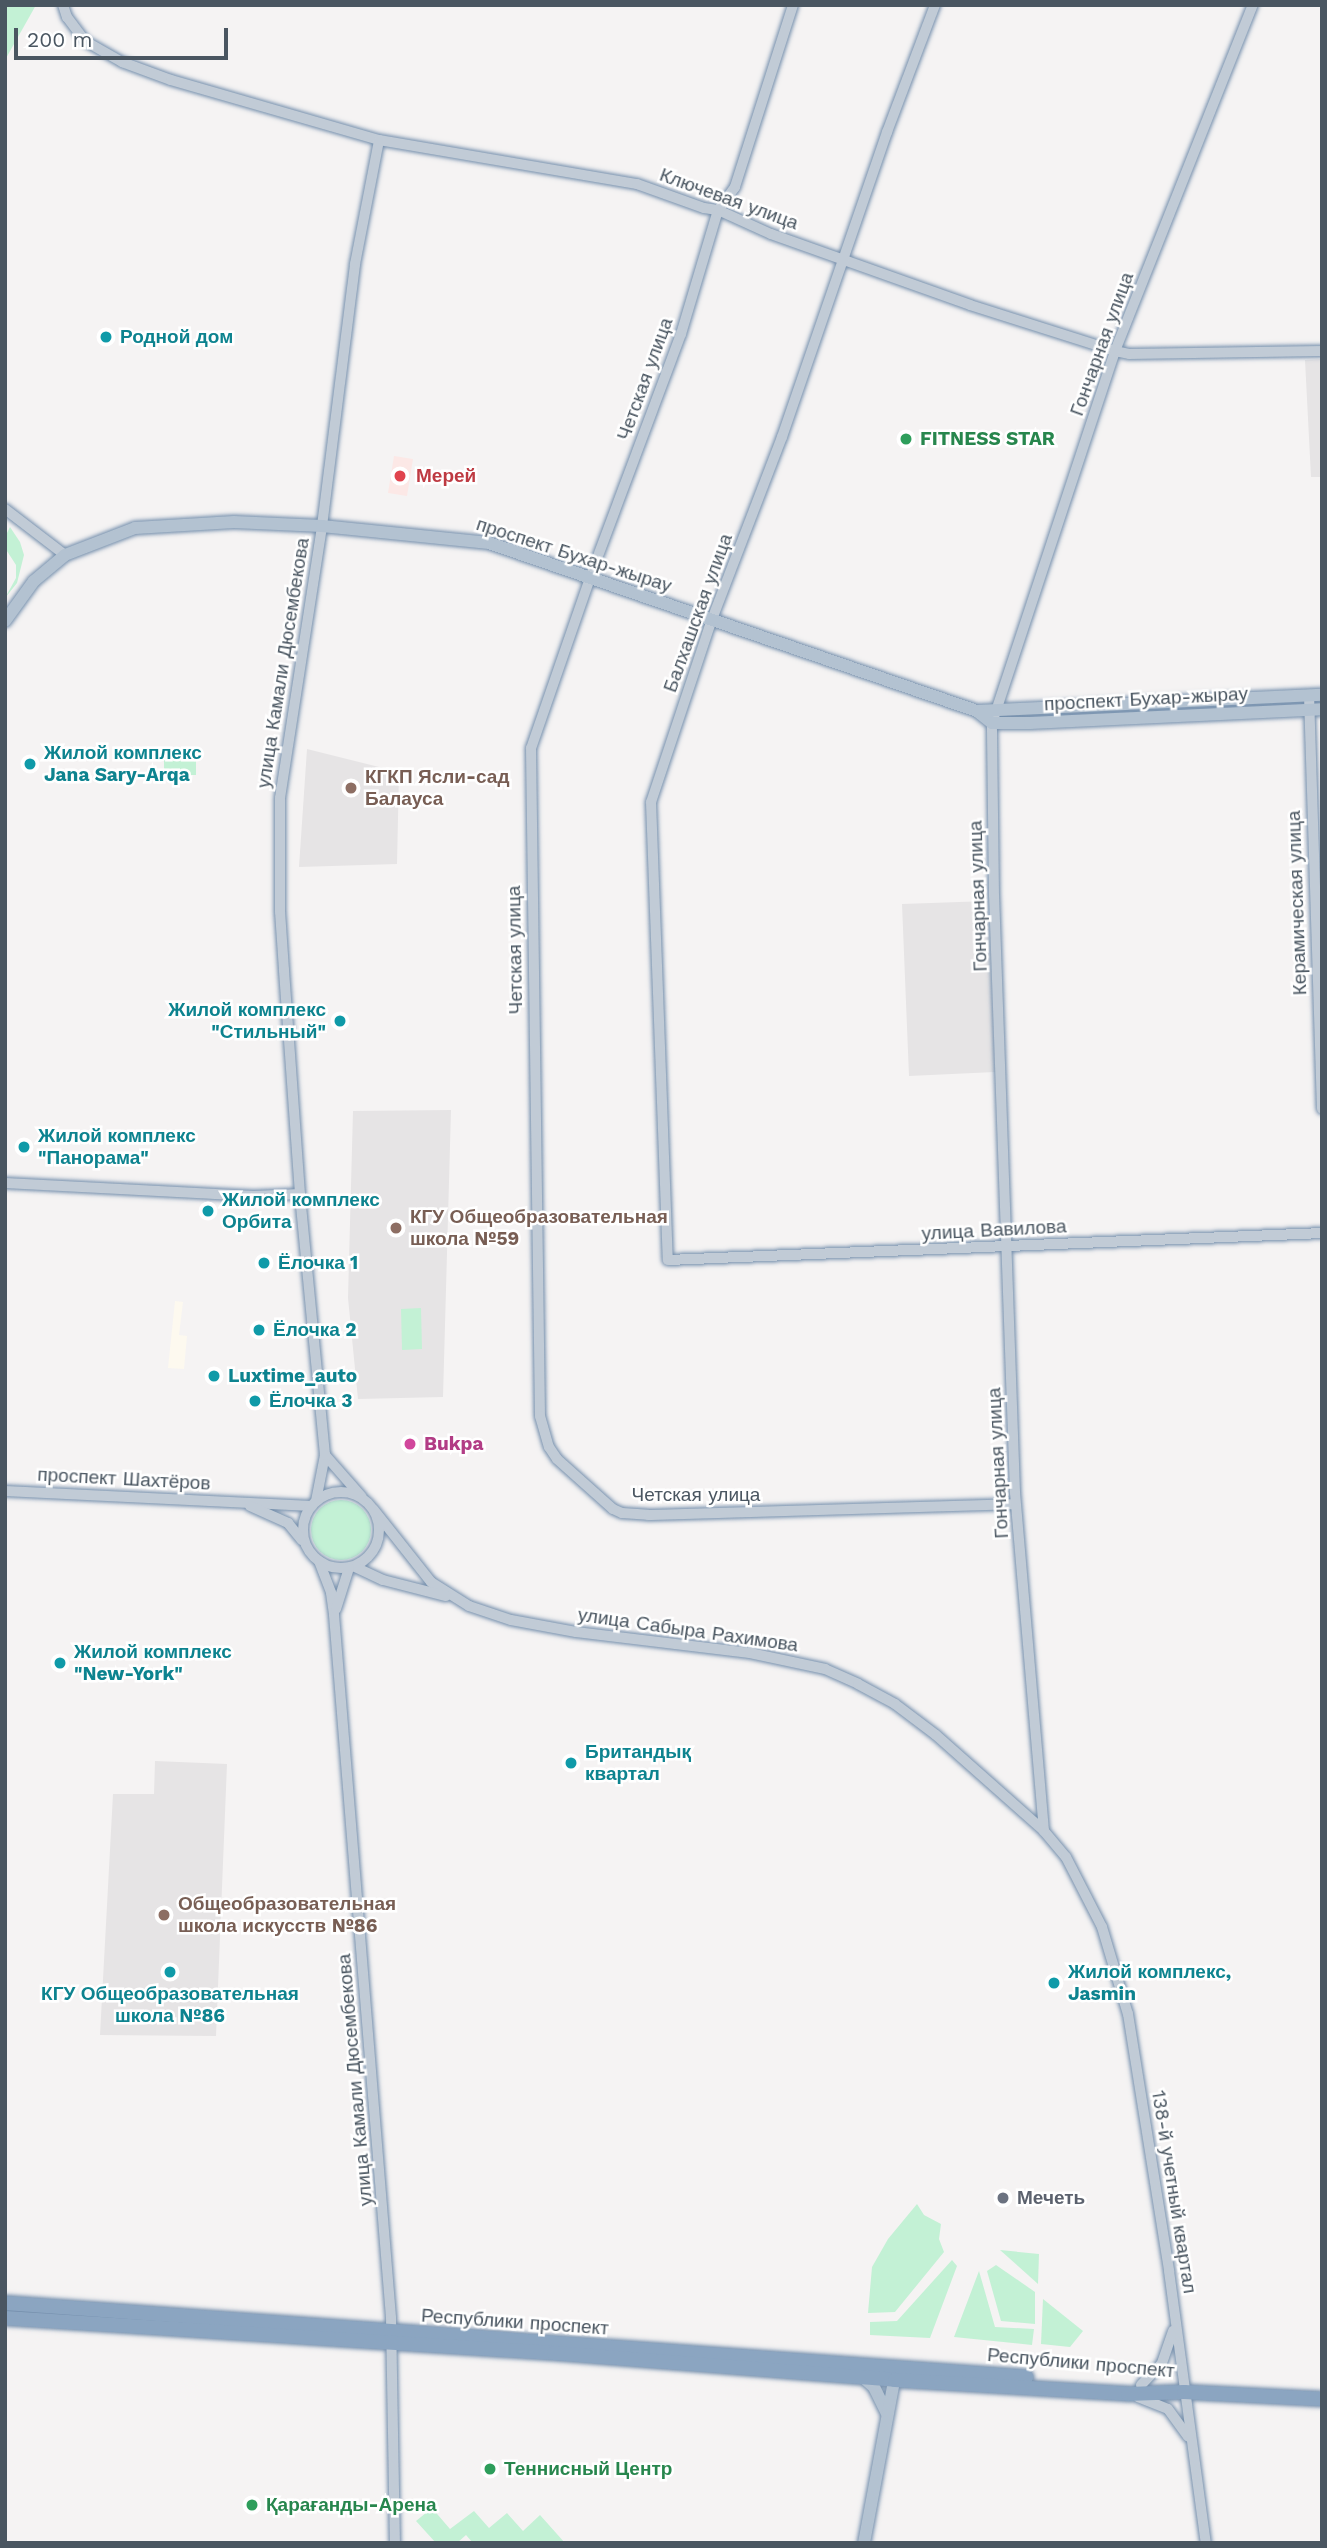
<!DOCTYPE html>
<meta charset="utf-8">
<style>
body{margin:0}
#map{position:relative;width:1327px;height:2548px;overflow:hidden;background:#f5f3f3;font-family:"Work Sans",sans-serif}
div>[style]{position:absolute}
.commercial>*{inset:0;background:#fdf9ef}
.education>*{inset:0;background:#e6e4e5}
.medical>*{inset:0;background:#fce8e6}
.green>*{inset:0;background:#c3f1d5}
.round{border-radius:50%}
.roads{filter:drop-shadow(0 0 2px #7690ad) drop-shadow(0 0 2px #7690ad)}
.secondary>*{height:10px;margin:-5px;padding:0 5px;transform-origin:5px;border-radius:5px;background:#c1cbd6}
.secondary>.ring{margin:-5px;padding:0;box-sizing:content-box;background:none;border:10px solid #c1cbd6;border-radius:50%}
.primary>*{height:12px;margin:-6px;padding:0 6px;transform-origin:6px;border-radius:6px;background:#b3c2d1}
.highway>*{height:14px;margin:-7px;padding:0 7px;transform-origin:7px;border-radius:7px;background:#8ba5c1}
.dots>*{width:19px;height:19px;translate:-50% -50%;box-sizing:border-box;border:4px solid #fff;border-radius:50%}
span{translate:-50% -50%;white-space:nowrap;text-align:center;line-height:1.15;-webkit-text-stroke:5px #fff;paint-order:stroke}
.street-label{font-size:19px;color:#4a5661}
.culture-label{font-size:19px;color:#0d838f;font-weight:700}
.left{translate:0 -50%;text-align:left}
.right{translate:-100% -50%;text-align:right}
.leisure-label{font-size:19px;color:#27864d;font-weight:700}
.health-label{font-size:19px;color:#be3a42;font-weight:700}
.education-label{font-size:19px;color:#785e54;font-weight:700}
.hotel-label{font-size:19px;color:#b23c85;font-weight:700}
.worship-label{font-size:19px;color:#5b616d;font-weight:700}
.frame{position:absolute;inset:0;border:7px solid #4a5661;pointer-events:none}
.scale{position:absolute;left:14px;top:28px;width:214px;height:32px;box-sizing:border-box;border:4px solid #4a5661;border-top:0;padding-left:9px;font-size:21px;line-height:24px;white-space:nowrap;color:#4a5661;-webkit-text-stroke:5px #fff;paint-order:stroke}
</style>
<div id="map">
<div class="commercial">
<div style="clip-path:polygon(175px 1301px,183px 1302px,179px 1335px,187px 1336px,184px 1369px,168px 1368px)"></div>
</div>
<div class="education">
<div style="clip-path:polygon(1322px 359px,1322px 477px,1311px 477px,1305px 360px)"></div>
<div style="clip-path:polygon(307px 749px,399px 772px,397px 864px,299px 867px)"></div>
<div style="clip-path:polygon(988px 901px,995px 1072px,909px 1076px,902px 904px)"></div>
<div style="clip-path:polygon(451px 1110px,443px 1397px,358px 1399px,348px 1298px,353px 1111px)"></div>
<div style="clip-path:polygon(155px 1761px,227px 1764px,216px 2036px,100px 2035px,113px 1794px,154px 1794px)"></div>
</div>
<div class="medical">
<div style="clip-path:polygon(394px 456px,413px 459px,407px 496px,388px 493px)"></div>
</div>
<div class="green">
<div style="clip-path:polygon(5px 5px,36px 5px,5px 60px)"></div>
<div style="clip-path:polygon(10px 527px,20px 542px,24px 555px,17px 583px,5px 598px,16px 578px,16px 565px,5px 548px,5px 537px)"></div>
<div style="clip-path:polygon(196px 756px,196px 775px,164px 775px,164px 757px)"></div>
<div style="clip-path:polygon(421px 1308px,422px 1349px,402px 1350px,401px 1309px)"></div>
<div class="round" style="left:311px;top:1500px;width:60px;height:60px"></div>
<div style="clip-path:polygon(917px 2204px,924px 2215px,941px 2224px,939px 2239px,944px 2252px,895px 2312px,868px 2313px,872px 2267px,888px 2239px)"></div>
<div style="clip-path:polygon(1000px 2250px,1039px 2254px,1038px 2284px)"></div>
<div style="clip-path:polygon(952px 2260px,957px 2266px,930px 2338px,870px 2335px,870px 2322px,897px 2321px)"></div>
<div style="clip-path:polygon(996px 2265px,1035px 2292px,1035px 2324px,1001px 2321px,987px 2271px)"></div>
<div style="clip-path:polygon(979px 2271px,995px 2327px,1034px 2329px,1032px 2345px,954px 2337px)"></div>
<div style="clip-path:polygon(1043px 2299px,1083px 2331px,1070px 2347px,1041px 2344px)"></div>
<div style="clip-path:polygon(432px 2508px,450px 2529px,474px 2511px,489px 2528px,507px 2513px,523px 2531px,540px 2515px,565px 2543px,473px 2543px,466px 2535px,457px 2543px,436px 2543px,416px 2521px)"></div>
</div>
<div class="roads">
<div class="secondary">
<div style="left:63px;top:5px;width:13px;rotate:72deg"></div>
<div style="left:67px;top:17px;width:30px;rotate:53deg"></div>
<div style="left:85px;top:41px;width:43px;rotate:29.6deg"></div>
<div style="left:122px;top:62px;width:52px;rotate:20.2deg"></div>
<div style="left:171px;top:80px;width:216px;rotate:16.1deg"></div>
<div style="left:379px;top:140px;width:262px;rotate:9.7deg"></div>
<div style="left:637px;top:184px;width:71px;rotate:19.7deg"></div>
<div style="left:704px;top:208px;width:14px;rotate:8deg"></div>
<div style="left:718px;top:210px;width:58px;rotate:24.4deg"></div>
<div style="left:771px;top:234px;width:211px;rotate:19.6deg"></div>
<div style="left:970px;top:305px;width:152px;rotate:17.6deg"></div>
<div style="left:1115px;top:351px;width:14px;rotate:12deg"></div>
<div style="left:1129px;top:354px;width:193px;rotate:-0.9deg"></div>
<div style="left:793px;top:5px;width:191px;rotate:107.7deg"></div>
<div style="left:735px;top:187px;width:29px;rotate:126deg"></div>
<div style="left:718px;top:210px;width:129px;rotate:106.6deg"></div>
<div style="left:681px;top:334px;width:260px;rotate:110.5deg"></div>
<div style="left:590px;top:578px;width:180px;rotate:109.1deg"></div>
<div style="left:531px;top:748px;width:668px;rotate:89.23deg"></div>
<div style="left:540px;top:1416px;width:32px;rotate:74deg"></div>
<div style="left:549px;top:1447px;width:14px;rotate:56deg"></div>
<div style="left:557px;top:1459px;width:75px;rotate:41.8deg"></div>
<div style="left:613px;top:1509px;width:10px;rotate:24deg"></div>
<div style="left:622px;top:1513px;width:26px;rotate:4deg"></div>
<div style="left:648px;top:1515px;width:367px;rotate:-1.7deg"></div>
<div style="left:935px;top:5px;width:136px;rotate:110.7deg"></div>
<div style="left:887px;top:132px;width:323px;rotate:109deg"></div>
<div style="left:782px;top:437px;width:198px;rotate:111deg"></div>
<div style="left:711px;top:622px;width:190px;rotate:108.4deg"></div>
<div style="left:651px;top:802px;width:458px;rotate:87.9deg"></div>
<div style="left:668px;top:1260px;width:655px;rotate:-2.36deg"></div>
<div style="left:5px;top:509px;width:76px;rotate:37.5deg"></div>
<div style="left:1309px;top:695px;width:414px;rotate:88.2deg"></div>
<div style="left:5px;top:1183px;width:249px;rotate:3deg"></div>
<div style="left:254px;top:1196px;width:46px;rotate:-2.5deg"></div>
<div style="left:325px;top:1455px;width:55px;rotate:48.7deg"></div>
<div style="left:5px;top:1491px;width:307px;rotate:2.8deg"></div>
<div class="ring" style="left:303px;top:1492px;width:66px;height:66px"></div>
<div style="left:316px;top:1501px;width:47px;rotate:-78.9deg"></div>
<div style="left:325px;top:1455px;width:262px;rotate:-95.5deg"></div>
<div style="left:300px;top:1194px;width:225px;rotate:-94.1deg"></div>
<div style="left:284px;top:970px;width:58px;rotate:-93.9deg"></div>
<div style="left:280px;top:912px;width:114px;rotate:-90deg"></div>
<div style="left:280px;top:798px;width:275px;rotate:-81.2deg"></div>
<div style="left:322px;top:526px;width:264px;rotate:-82.8deg"></div>
<div style="left:355px;top:264px;width:126px;rotate:-79deg"></div>
<div style="left:250px;top:1506px;width:42px;rotate:24.1deg"></div>
<div style="left:288px;top:1523px;width:22px;rotate:51deg"></div>
<div style="left:374px;top:1510px;width:92px;rotate:51.6deg"></div>
<div style="left:431px;top:1582px;width:45px;rotate:32.3deg"></div>
<div style="left:469px;top:1606px;width:44px;rotate:18.4deg"></div>
<div style="left:511px;top:1620px;width:66px;rotate:10.5deg"></div>
<div style="left:576px;top:1632px;width:175px;rotate:6.9deg"></div>
<div style="left:750px;top:1653px;width:77px;rotate:12deg"></div>
<div style="left:825px;top:1669px;width:36px;rotate:24deg"></div>
<div style="left:858px;top:1684px;width:42px;rotate:28.4deg"></div>
<div style="left:895px;top:1704px;width:51px;rotate:37.1deg"></div>
<div style="left:936px;top:1735px;width:144px;rotate:41.6deg"></div>
<div style="left:1044px;top:1831px;width:34px;rotate:50deg"></div>
<div style="left:1066px;top:1857px;width:79px;rotate:62.8deg"></div>
<div style="left:1102px;top:1927px;width:91px;rotate:73.4deg"></div>
<div style="left:1128px;top:2014px;width:260px;rotate:80.9deg"></div>
<div style="left:1169px;top:2271px;width:275px;rotate:82.3deg"></div>
<div style="left:319px;top:1561px;width:34px;rotate:69deg"></div>
<div style="left:331px;top:1593px;width:22px;rotate:82deg"></div>
<div style="left:334px;top:1615px;width:705px;rotate:85.36deg"></div>
<div style="left:391px;top:2318px;width:225px;rotate:89deg"></div>
<div style="left:355px;top:1567px;width:31px;rotate:25deg"></div>
<div style="left:383px;top:1580px;width:65px;rotate:14.3deg"></div>
<div style="left:336px;top:1609px;width:43px;rotate:-72.4deg"></div>
<div style="left:1044px;top:1831px;width:340px;rotate:-94.9deg"></div>
<div style="left:1015px;top:1492px;width:597px;rotate:-92.01deg"></div>
<div style="left:994px;top:895px;width:172px;rotate:-90.7deg"></div>
<div style="left:992px;top:723px;width:392px;rotate:-71.7deg"></div>
<div style="left:1115px;top:351px;width:373px;rotate:-68.3deg"></div>
<div style="left:1141px;top:2385px;width:30px;rotate:-46deg"></div>
<div style="left:1162px;top:2363px;width:34px;rotate:-71deg"></div>
<div style="left:1138px;top:2397px;width:32px;rotate:22deg"></div>
<div style="left:1168px;top:2409px;width:34px;rotate:54deg"></div>
</div>
<div class="primary">
<div style="left:5px;top:621px;width:49px;rotate:-54.1deg"></div>
<div style="left:34px;top:581px;width:40px;rotate:-40deg"></div>
<div style="left:65px;top:555px;width:75px;rotate:-21.1deg"></div>
<div style="left:135px;top:528px;width:99px;rotate:-3.5deg"></div>
<div style="left:234px;top:522px;width:88px;rotate:2.6deg"></div>
<div style="left:322px;top:526px;width:168px;rotate:5.8deg"></div>
<div style="left:489px;top:543px;width:516px;rotate:19deg"></div>
<div style="left:977px;top:711px;width:345px;rotate:-2.7deg"></div>
<div style="left:977px;top:711px;width:19px;rotate:39deg"></div>
<div style="left:992px;top:723px;width:38px"></div>
<div style="left:1030px;top:723px;width:292px;rotate:-2.7deg"></div>
<div style="left:864px;top:2378px;width:13px;rotate:42deg"></div>
<div style="left:874px;top:2387px;width:30px;rotate:64deg"></div>
<div style="left:864px;top:2543px;width:175px;rotate:-79.5deg"></div>
</div>
<div class="highway">
<div style="left:5px;top:2303px;width:1024px;rotate:4.15deg"></div>
<div style="left:5px;top:2318px;width:550px;rotate:3.65deg"></div>
<div style="left:554px;top:2353px;width:342px;rotate:4.5deg"></div>
<div style="left:895px;top:2380px;width:233px;rotate:3.4deg"></div>
<div style="left:1128px;top:2394px;width:56px;rotate:-2deg"></div>
<div style="left:1184px;top:2392px;width:138px;rotate:2.9deg"></div>
</div>
</div>
<div class="dots">
<div style="left:106px;top:337px;background:#0f9aa8"></div>
<div style="left:906px;top:439px;background:#2e9e5b"></div>
<div style="left:400px;top:476px;background:#e0444e"></div>
<div style="left:30px;top:764px;background:#0f9aa8"></div>
<div style="left:351px;top:788px;background:#8d6e63"></div>
<div style="left:340px;top:1021px;background:#0f9aa8"></div>
<div style="left:24px;top:1147px;background:#0f9aa8"></div>
<div style="left:208px;top:1211px;background:#0f9aa8"></div>
<div style="left:396px;top:1228px;background:#8d6e63"></div>
<div style="left:264px;top:1263px;background:#0f9aa8"></div>
<div style="left:259px;top:1330px;background:#0f9aa8"></div>
<div style="left:214px;top:1376px;background:#0f9aa8"></div>
<div style="left:255px;top:1401px;background:#0f9aa8"></div>
<div style="left:410px;top:1444px;background:#d1479c"></div>
<div style="left:60px;top:1663px;background:#0f9aa8"></div>
<div style="left:571px;top:1763px;background:#0f9aa8"></div>
<div style="left:164px;top:1915px;background:#8d6e63"></div>
<div style="left:170px;top:1972px;background:#0f9aa8"></div>
<div style="left:1054px;top:1983px;background:#0f9aa8"></div>
<div style="left:1003px;top:2198px;background:#6b7280"></div>
<div style="left:490px;top:2469px;background:#2e9e5b"></div>
<div style="left:252px;top:2505px;background:#2e9e5b"></div>
</div>
<div class="street-label">
<span style="left:729px;top:199px;rotate:20deg">Ключевая улица</span>
<span style="left:1102px;top:344px;rotate:-70deg">Гончарная улица</span>
<span style="left:645px;top:379px;rotate:-70deg">Четская улица</span>
<span style="left:574px;top:555px;rotate:18deg">проспект Бухар-жырау</span>
<span style="left:698px;top:613px;rotate:-70deg">Балхашская улица</span>
<span style="left:283px;top:663px;rotate:-81deg">улица Камали Дюсембекова</span>
<span style="left:1146px;top:699px;rotate:-3deg">проспект Бухар-жырау</span>
<span style="left:978px;top:896px;rotate:-92deg">Гончарная улица</span>
<span style="left:1297px;top:903px;rotate:-92deg">Керамическая улица</span>
<span style="left:515px;top:950px;rotate:-91deg">Четская улица</span>
<span style="left:994px;top:1230px;rotate:-3deg">улица Вавилова</span>
<span style="left:998px;top:1463px;rotate:-93deg">Гончарная улица</span>
<span style="left:124px;top:1479px;rotate:3deg">проспект Шахтёров</span>
<span style="left:696px;top:1495px">Четская улица</span>
<span style="left:688px;top:1630px;rotate:8deg">улица Сабыра Рахимова</span>
<span style="left:355px;top:2080px;rotate:-95deg">улица Камали Дюсембекова</span>
<span style="left:1174px;top:2192px;rotate:81deg">138-й учетный квартал</span>
<span style="left:515px;top:2322px;rotate:4deg">Республики проспект</span>
<span style="left:1081px;top:2363px;rotate:5deg">Республики проспект</span>
</div>
<div class="culture-label">
<span class="left" style="left:120px;top:337px">Родной дом</span>
<span class="left" style="left:44px;top:764px">Жилой комплекс<br>Jana Sary-Arqa</span>
<span class="right" style="left:326px;top:1021px">Жилой комплекс<br>"Стильный"</span>
<span class="left" style="left:38px;top:1147px">Жилой комплекс<br>"Панорама"</span>
<span class="left" style="left:222px;top:1211px">Жилой комплекс<br>Орбита</span>
<span class="left" style="left:278px;top:1263px">Ёлочка 1</span>
<span class="left" style="left:273px;top:1330px">Ёлочка 2</span>
<span class="left" style="left:228px;top:1376px">Luxtime_auto</span>
<span class="left" style="left:269px;top:1401px">Ёлочка 3</span>
<span class="left" style="left:74px;top:1663px">Жилой комплекс<br>"New-York"</span>
<span class="left" style="left:585px;top:1763px">Британдық<br>квартал</span>
<span class="left" style="left:1068px;top:1983px">Жилой комплекс,<br>Jasmin</span>
<span style="left:170px;top:2005px">КГУ Общеобразовательная<br>школа №86</span>
</div>
<div class="leisure-label">
<span class="left" style="left:920px;top:439px">FITNESS STAR</span>
<span class="left" style="left:504px;top:2469px">Теннисный Центр</span>
<span class="left" style="left:266px;top:2505px">Қарағанды-Арена</span>
</div>
<div class="health-label">
<span class="left" style="left:416px;top:476px">Мерей</span>
</div>
<div class="education-label">
<span class="left" style="left:365px;top:788px">КГКП Ясли-сад<br>Балауса</span>
<span class="left" style="left:410px;top:1228px">КГУ Общеобразовательная<br>школа №59</span>
<span class="left" style="left:178px;top:1915px">Общеобразовательная<br>школа искусств №86</span>
</div>
<div class="hotel-label">
<span class="left" style="left:424px;top:1444px">Bukpa</span>
</div>
<div class="worship-label">
<span class="left" style="left:1017px;top:2198px">Мечеть</span>
</div>
<div class="frame"></div>
<div class="scale">200 m</div>
</div>
